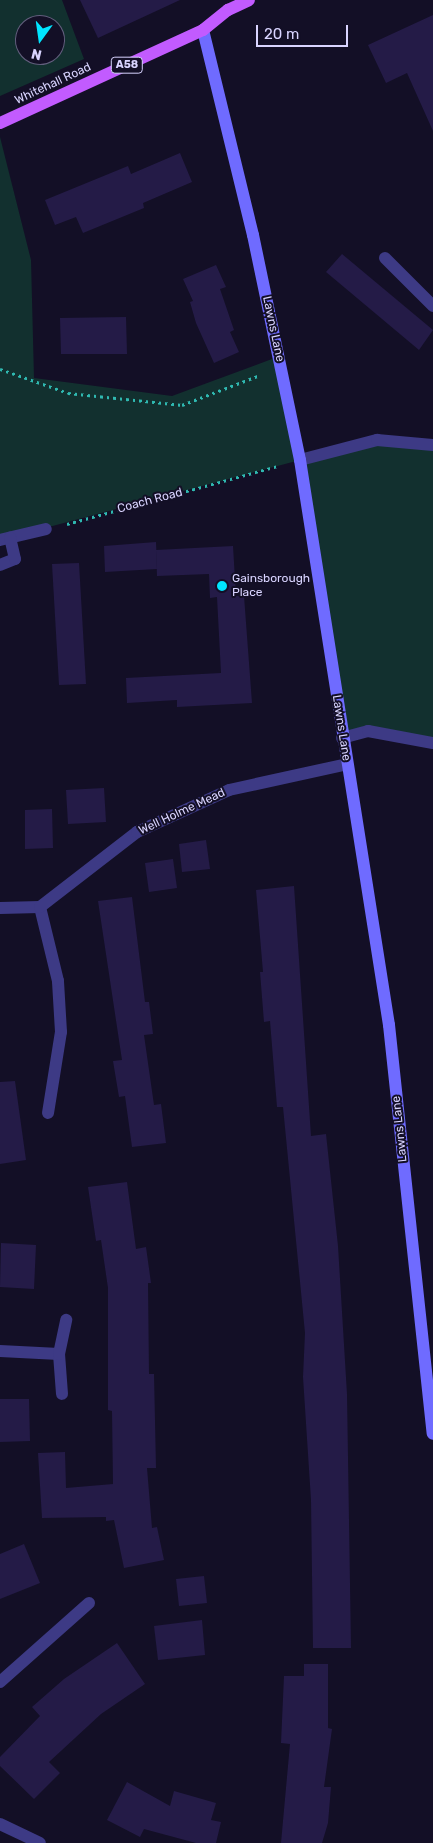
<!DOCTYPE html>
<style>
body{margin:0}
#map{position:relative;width:433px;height:1843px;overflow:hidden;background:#130f26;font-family:Rubik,sans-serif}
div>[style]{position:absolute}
.green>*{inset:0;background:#12302f}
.building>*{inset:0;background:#241b47}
.path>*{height:3px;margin-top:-1.5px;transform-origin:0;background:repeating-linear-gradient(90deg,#2fb8b0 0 2.5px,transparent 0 6.5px)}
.street>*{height:12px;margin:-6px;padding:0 6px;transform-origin:6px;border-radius:6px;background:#3d3a85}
.secondary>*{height:12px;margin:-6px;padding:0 6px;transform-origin:6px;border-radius:6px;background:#6f6bff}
.primary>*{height:12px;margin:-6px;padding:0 6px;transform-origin:6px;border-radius:6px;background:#c25bff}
.dots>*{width:14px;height:14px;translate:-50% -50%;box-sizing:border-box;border:2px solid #130f26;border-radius:50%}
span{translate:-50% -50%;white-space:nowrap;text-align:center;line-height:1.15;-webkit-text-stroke:4px #130f26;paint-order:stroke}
.shield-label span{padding:1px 4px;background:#130f26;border:1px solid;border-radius:4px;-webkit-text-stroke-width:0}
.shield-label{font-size:11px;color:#d9d4ff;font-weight:700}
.street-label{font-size:12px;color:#d9d4ff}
.poi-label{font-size:12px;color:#d9d4ff}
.left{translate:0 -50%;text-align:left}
.north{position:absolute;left:15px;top:15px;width:50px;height:50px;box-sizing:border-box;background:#130f26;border:1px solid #625e7d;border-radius:50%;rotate:194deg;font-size:14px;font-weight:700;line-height:20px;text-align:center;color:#d9d4ff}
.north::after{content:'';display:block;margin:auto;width:18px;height:22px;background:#00e5ff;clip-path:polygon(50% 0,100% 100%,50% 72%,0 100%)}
.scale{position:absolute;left:256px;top:25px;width:92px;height:22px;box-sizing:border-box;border:2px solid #d9d4ff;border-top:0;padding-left:6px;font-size:15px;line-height:18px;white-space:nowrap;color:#d9d4ff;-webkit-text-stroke:4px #130f26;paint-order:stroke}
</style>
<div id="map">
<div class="green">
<div style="clip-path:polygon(evenodd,0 0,62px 0,84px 59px,0 96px,0 0,25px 25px,55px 25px,55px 55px,25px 55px,25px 25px)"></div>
<div style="clip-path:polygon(0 137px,31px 260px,34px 378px,172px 396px,280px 356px,301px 460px,377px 440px,433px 445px,433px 743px,368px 731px,342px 738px,300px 460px,0 540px)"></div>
</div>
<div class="building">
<div style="clip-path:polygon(80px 0,180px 0,98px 38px)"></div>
<div style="clip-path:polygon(433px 15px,433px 131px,407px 73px,386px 83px,368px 45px)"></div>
<div style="clip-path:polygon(180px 153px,192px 182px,143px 203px,144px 208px,83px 233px,76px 217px,55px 225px,45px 200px,128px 166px,131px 174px)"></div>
<div style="clip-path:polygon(342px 254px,433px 330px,419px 350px,326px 272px)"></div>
<div style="clip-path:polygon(216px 265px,226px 287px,220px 289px,234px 330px,230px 332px,239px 352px,214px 363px,196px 323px,190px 302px,193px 301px,183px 279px)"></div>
<div style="clip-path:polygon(126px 317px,127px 354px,61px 354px,60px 318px)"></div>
<div style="clip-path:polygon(156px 542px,157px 569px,105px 572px,104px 546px)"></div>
<div style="clip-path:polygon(233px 546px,236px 596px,228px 596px,244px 596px,252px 703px,177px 707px,177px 700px,127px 703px,126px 678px,221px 673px,217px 597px,210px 598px,209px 574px,157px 576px,156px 550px)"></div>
<div style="clip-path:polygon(79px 563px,86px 684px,59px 685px,52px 564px)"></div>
<div style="clip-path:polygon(104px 788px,106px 822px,68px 824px,66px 790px)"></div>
<div style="clip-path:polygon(52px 809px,53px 848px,25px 849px,25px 810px)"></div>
<div style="clip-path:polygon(206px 840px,210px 869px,182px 872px,179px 844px)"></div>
<div style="clip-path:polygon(173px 859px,177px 888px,149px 892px,145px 863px)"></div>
<div style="clip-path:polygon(294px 886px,311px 1136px,326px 1134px,338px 1246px,347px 1394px,351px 1648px,313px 1648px,311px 1500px,303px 1377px,305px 1333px,283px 1107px,277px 1107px,270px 1021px,264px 1022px,260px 972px,263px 972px,256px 890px)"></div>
<div style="clip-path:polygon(132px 897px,145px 1002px,149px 1002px,153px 1034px,144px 1035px,154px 1105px,161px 1104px,166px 1143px,132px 1147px,125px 1096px,119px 1097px,113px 1061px,122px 1060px,98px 901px)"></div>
<div style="clip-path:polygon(15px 1081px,26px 1160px,0 1164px,0 1082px)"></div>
<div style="clip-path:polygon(127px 1182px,136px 1249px,146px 1247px,151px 1283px,148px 1283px,149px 1374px,154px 1374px,156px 1468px,147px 1468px,152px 1528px,157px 1527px,164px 1560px,124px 1568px,114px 1520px,106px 1521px,106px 1517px,42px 1518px,38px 1453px,65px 1452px,66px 1488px,113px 1484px,112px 1411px,108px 1410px,108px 1288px,101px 1240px,96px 1241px,88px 1187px)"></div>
<div style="clip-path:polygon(1px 1243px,36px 1245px,34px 1289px,0 1287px)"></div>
<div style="clip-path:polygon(0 1399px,29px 1399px,30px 1441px,0 1442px)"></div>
<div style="clip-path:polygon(24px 1544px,40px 1583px,0 1599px,0 1554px)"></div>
<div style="clip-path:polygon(204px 1576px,207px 1603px,179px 1606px,176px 1579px)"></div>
<div style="clip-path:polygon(202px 1620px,205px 1655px,158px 1660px,154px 1626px)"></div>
<div style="clip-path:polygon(117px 1643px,145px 1684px,101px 1714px,49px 1762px,60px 1773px,34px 1799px,0 1766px,0 1757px,40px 1716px,32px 1707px,64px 1679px)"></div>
<div style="clip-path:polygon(304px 1664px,328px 1664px,328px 1728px,332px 1729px,324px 1787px,331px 1787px,328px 1823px,322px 1843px,281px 1843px,290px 1744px,281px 1743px,284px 1676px,304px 1676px)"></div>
<div style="clip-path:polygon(127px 1782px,170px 1806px,174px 1791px,216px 1803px,211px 1820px,221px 1822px,216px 1843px,196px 1843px,144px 1829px,140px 1837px,107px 1820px)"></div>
</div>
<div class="path">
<div style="left:0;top:369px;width:72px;rotate:19.4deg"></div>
<div style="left:68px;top:393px;width:115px;rotate:6deg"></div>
<div style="left:182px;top:405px;width:84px;rotate:-21deg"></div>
<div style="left:67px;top:524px;width:219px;rotate:-15.4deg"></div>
</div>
<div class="street">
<div style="left:385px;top:258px;width:68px;rotate:45deg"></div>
<div style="left:300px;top:460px;width:80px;rotate:-14.6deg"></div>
<div style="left:377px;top:440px;width:56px;rotate:5.1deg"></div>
<div style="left:0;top:540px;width:47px;rotate:-13.4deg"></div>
<div style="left:0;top:565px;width:16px;rotate:-22deg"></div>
<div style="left:15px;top:559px;width:22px;rotate:-103deg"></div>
<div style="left:342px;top:738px;width:27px;rotate:-15deg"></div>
<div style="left:368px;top:731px;width:66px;rotate:10.5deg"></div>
<div style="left:0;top:908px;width:40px;rotate:-1.4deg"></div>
<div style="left:48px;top:1113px;width:82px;rotate:-80.9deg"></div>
<div style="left:61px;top:1032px;width:51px;rotate:-93.4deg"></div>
<div style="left:58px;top:981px;width:76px;rotate:-103.7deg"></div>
<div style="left:40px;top:907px;width:123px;rotate:-37.7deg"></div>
<div style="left:137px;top:832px;width:101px;rotate:-24.5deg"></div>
<div style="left:229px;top:790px;width:121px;rotate:-12.4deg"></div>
<div style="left:0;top:1351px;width:59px;rotate:2.9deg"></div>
<div style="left:59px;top:1354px;width:40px;rotate:85.7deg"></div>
<div style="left:59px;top:1354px;width:35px;rotate:-78deg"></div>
<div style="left:0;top:1682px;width:119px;rotate:-41.6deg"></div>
<div style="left:0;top:1824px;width:44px;rotate:25.4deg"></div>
</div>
<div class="secondary">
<div style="left:203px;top:30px;width:211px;rotate:76.3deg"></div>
<div style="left:253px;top:235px;width:230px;rotate:78.2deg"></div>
<div style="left:300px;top:460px;width:572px;rotate:81.05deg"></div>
<div style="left:389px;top:1025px;width:411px;rotate:83.9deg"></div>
</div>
<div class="primary">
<div style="left:0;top:123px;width:223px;rotate:-24.6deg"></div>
<div style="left:203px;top:30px;width:32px;rotate:-39deg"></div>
<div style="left:228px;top:10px;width:23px;rotate:-25deg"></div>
</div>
<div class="dots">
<div style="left:222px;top:586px;background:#00e5ff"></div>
</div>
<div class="shield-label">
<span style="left:127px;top:65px">A58</span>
</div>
<div class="street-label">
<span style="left:53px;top:84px;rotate:-25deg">Whitehall Road</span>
<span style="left:273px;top:329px;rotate:78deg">Lawns Lane</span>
<span style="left:150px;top:501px;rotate:-15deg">Coach Road</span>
<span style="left:341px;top:728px;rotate:81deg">Lawns Lane</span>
<span style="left:182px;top:812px;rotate:-25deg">Well Holme Mead</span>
<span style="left:400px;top:1129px;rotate:-96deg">Lawns Lane</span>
</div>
<div class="poi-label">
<span class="left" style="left:232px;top:586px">Gainsborough<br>Place</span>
</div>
<div class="north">N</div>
<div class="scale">20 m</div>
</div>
